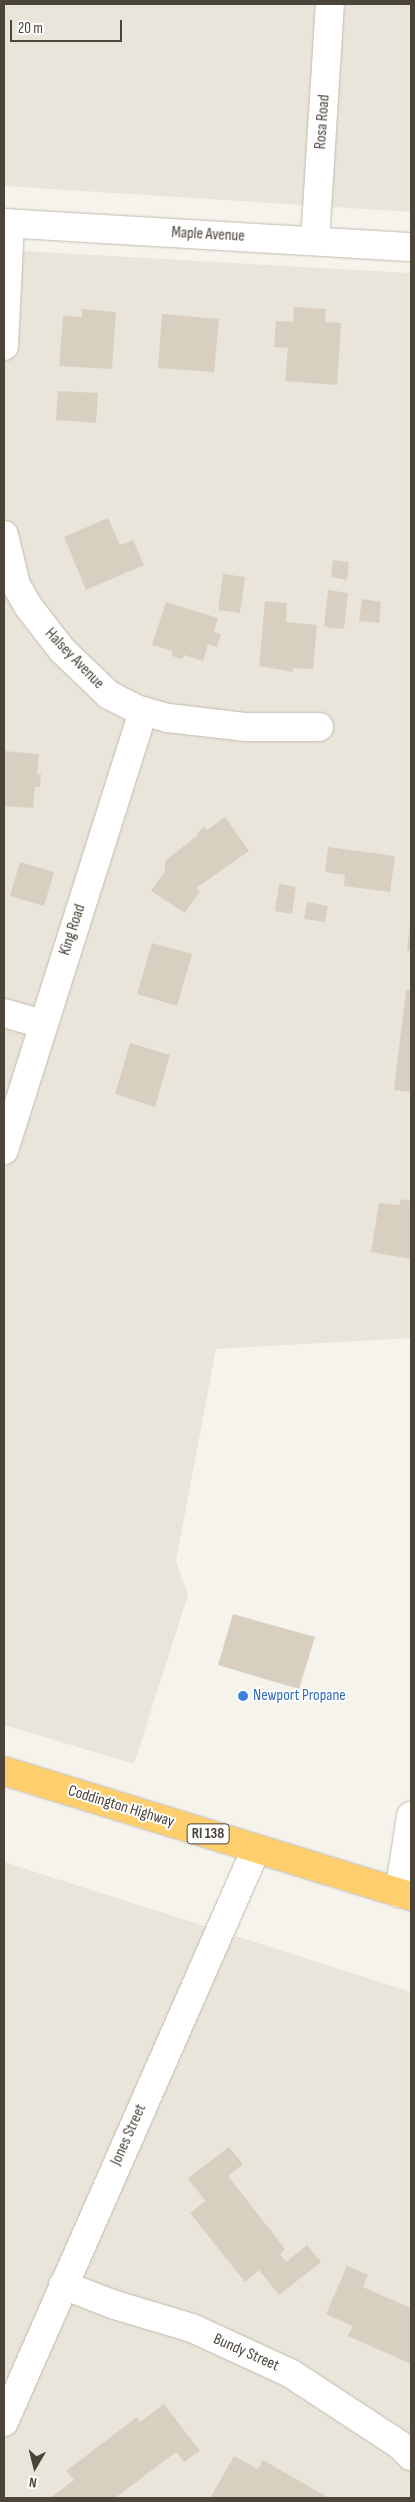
<!DOCTYPE html>
<style>
body{margin:0}
#map{position:relative;width:415px;height:2502px;overflow:hidden;background:#f6f3ec;font-family:"Sofia Sans Condensed",sans-serif}
div>[style]{position:absolute}
.residential>*{inset:0;background:#eae5da}
.building>*{inset:0;background:#d8cfc1}
.roads{filter:drop-shadow(0 0 1px #c2bbae) drop-shadow(0 0 1px #c2bbae)}
.minor>*{height:28px;margin:-14px;padding:0 14px;transform-origin:14px;border-radius:14px;background:#fff}
.highway>*{height:28px;margin:-14px;padding:0 14px;transform-origin:14px;border-radius:14px;background:#ffcf6e}
.dots>*{width:14px;height:14px;translate:-50% -50%;box-sizing:border-box;border:2px solid #fff;border-radius:50%}
span{translate:-50% -50%;white-space:nowrap;text-align:center;line-height:1.15;-webkit-text-stroke:4px #fff;paint-order:stroke}
.shield-label span{padding:1px 4px;background:#fff;border:1px solid;border-radius:4px;-webkit-text-stroke-width:0}
.shield-label{font-size:15px;color:#4b4439;font-weight:700}
.street-label{font-size:16px;color:#4b4439}
.shop-label{font-size:16px;color:#366cbe}
.left{translate:0 -50%;text-align:left}
.frame{position:absolute;inset:0;border:5px solid #4b4439;pointer-events:none}
.north{position:absolute;left:10px;top:2442px;width:50px;height:50px;-webkit-text-stroke:4px #fff;paint-order:stroke;rotate:188deg;font-size:14px;font-weight:700;line-height:20px;text-align:center;color:#4b4439}
.north::after{content:'';display:block;margin:auto;width:18px;height:22px;background:#4b4439;clip-path:polygon(50% 0,100% 100%,50% 72%,0 100%)}
.scale{position:absolute;left:10px;top:20px;width:112px;height:22px;box-sizing:border-box;border:2px solid #4b4439;border-top:0;padding-left:6px;font-size:15px;line-height:18px;white-space:nowrap;color:#4b4439;-webkit-text-stroke:4px #fff;paint-order:stroke}
</style>
<div id="map">
<div class="residential">
<div style="clip-path:polygon(4px 4px,411px 4px,411px 212px,4px 186px)"></div>
<div style="clip-path:polygon(4px 250px,411px 273px,411px 1338px,216px 1349px,176px 1561px,188px 1595px,134px 1764px,4px 1725px)"></div>
<div style="clip-path:polygon(4px 1862px,411px 1992px,411px 2498px,4px 2498px)"></div>
</div>
<div class="building">
<div style="clip-path:polygon(294px 307px,326px 309px,325px 322px,341px 323px,337px 385px,285px 381px,288px 348px,274px 347px,276px 321px,293px 322px)"></div>
<div style="clip-path:polygon(82px 309px,116px 312px,112px 369px,59px 366px,63px 316px,82px 317px)"></div>
<div style="clip-path:polygon(162px 314px,219px 319px,214px 372px,158px 368px)"></div>
<div style="clip-path:polygon(58px 391px,98px 393px,96px 423px,56px 420px)"></div>
<div style="clip-path:polygon(108px 518px,120px 545px,133px 540px,144px 565px,86px 590px,64px 537px)"></div>
<div style="clip-path:polygon(333px 560px,349px 562px,347px 580px,331px 577px)"></div>
<div style="clip-path:polygon(223px 574px,245px 577px,240px 613px,218px 610px)"></div>
<div style="clip-path:polygon(328px 590px,348px 593px,344px 629px,324px 627px)"></div>
<div style="clip-path:polygon(362px 599px,381px 602px,379px 623px,359px 621px)"></div>
<div style="clip-path:polygon(265px 601px,287px 603px,286px 622px,317px 625px,313px 669px,293px 668px,293px 672px,259px 666px)"></div>
<div style="clip-path:polygon(166px 602px,218px 618px,214px 632px,221px 634px,217px 647px,208px 644px,203px 661px,184px 655px,183px 659px,172px 656px,173px 651px,152px 645px)"></div>
<div style="clip-path:polygon(4px 751px,39px 754px,37px 774px,41px 774px,40px 787px,35px 787px,33px 808px,4px 806px)"></div>
<div style="clip-path:polygon(225px 817px,249px 851px,196px 888px,200px 891px,185px 913px,151px 891px,165px 871px,165px 861px,198px 835px,197px 833px,204px 827px,207px 830px)"></div>
<div style="clip-path:polygon(328px 847px,395px 856px,390px 892px,344px 886px,345px 875px,325px 872px)"></div>
<div style="clip-path:polygon(20px 862px,54px 872px,44px 906px,10px 896px)"></div>
<div style="clip-path:polygon(279px 884px,296px 887px,292px 914px,275px 911px)"></div>
<div style="clip-path:polygon(307px 902px,328px 906px,325px 922px,304px 919px)"></div>
<div style="clip-path:polygon(410px 925px,411px 926px,411px 951px,407px 951px)"></div>
<div style="clip-path:polygon(152px 943px,192px 954px,177px 1006px,137px 994px)"></div>
<div style="clip-path:polygon(406px 990px,411px 990px,411px 1092px,394px 1090px)"></div>
<div style="clip-path:polygon(130px 1043px,170px 1055px,155px 1107px,115px 1094px)"></div>
<div style="clip-path:polygon(401px 1199px,411px 1201px,411px 1259px,371px 1252px,379px 1203px,399px 1205px)"></div>
<div style="clip-path:polygon(233px 1614px,315px 1637px,299px 1689px,218px 1665px)"></div>
<div style="clip-path:polygon(229px 2147px,243px 2164px,228px 2176px,285px 2249px,280px 2254px,286px 2262px,307px 2245px,321px 2262px,279px 2295px,259px 2270px,245px 2282px,190px 2213px,205px 2201px,188px 2178px)"></div>
<div style="clip-path:polygon(347px 2266px,368px 2275px,363px 2287px,411px 2308px,411px 2364px,348px 2336px,353px 2326px,326px 2314px)"></div>
<div style="clip-path:polygon(164px 2404px,200px 2451px,184px 2462px,176px 2452px,115px 2498px,50px 2498px,74px 2480px,66px 2471px,137px 2417px,140px 2422px)"></div>
<div style="clip-path:polygon(234px 2456px,258px 2469px,263px 2460px,329px 2498px,210px 2498px)"></div>
</div>
<div class="roads">
<div class="minor">
<div style="left:4px;top:223px;width:408px;rotate:3.4deg"></div>
<div style="left:315px;top:241px;width:237px;rotate:-86.4deg"></div>
<div style="left:4px;top:346px;width:123px;rotate:-87.2deg"></div>
<div style="left:4px;top:535px;width:51px;rotate:76.5deg"></div>
<div style="left:16px;top:585px;width:24px;rotate:60deg"></div>
<div style="left:28px;top:606px;width:56px;rotate:52.3deg"></div>
<div style="left:62px;top:650px;width:65px;rotate:43.8deg"></div>
<div style="left:109px;top:695px;width:30px;rotate:27deg"></div>
<div style="left:136px;top:709px;width:33px;rotate:16deg"></div>
<div style="left:168px;top:718px;width:79px;rotate:6.6deg"></div>
<div style="left:246px;top:727px;width:73px"></div>
<div style="left:4px;top:1013px;width:41px;rotate:15.8deg"></div>
<div style="left:4px;top:1150px;width:460px;rotate:-72.4deg"></div>
<div style="left:399px;top:1893px;width:78px;rotate:-81.1deg"></div>
<div style="left:63px;top:2285px;width:56px;rotate:21deg"></div>
<div style="left:115px;top:2305px;width:80px;rotate:16.6deg"></div>
<div style="left:192px;top:2328px;width:108px;rotate:24.7deg"></div>
<div style="left:290px;top:2373px;width:131px;rotate:33.2deg"></div>
<div style="left:400px;top:2445px;width:16px;rotate:45deg"></div>
<div style="left:4px;top:2422px;width:626px;rotate:-66.26deg"></div>
</div>
<div class="highway">
<div style="left:4px;top:1771px;width:426px;rotate:17.1deg"></div>
</div>
</div>
<div class="dots">
<div style="left:243px;top:1696px;background:#3f7fe0"></div>
</div>
<div class="shield-label">
<span style="left:208px;top:1834px">RI 138</span>
</div>
<div class="street-label">
<span style="left:323px;top:122px;rotate:-86deg">Rosa Road</span>
<span style="left:208px;top:235px;rotate:3deg">Maple Avenue</span>
<span style="left:74px;top:659px;rotate:46deg">Halsey Avenue</span>
<span style="left:73px;top:930px;rotate:-72deg">King Road</span>
<span style="left:121px;top:1807px;rotate:17deg">Coddington Highway</span>
<span style="left:129px;top:2135px;rotate:-66deg">Jones Street</span>
<span style="left:246px;top:2353px;rotate:24deg">Bundy Street</span>
</div>
<div class="shop-label">
<span class="left" style="left:253px;top:1696px">Newport Propane</span>
</div>
<div class="frame"></div>
<div class="north">N</div>
<div class="scale">20 m</div>
</div>
